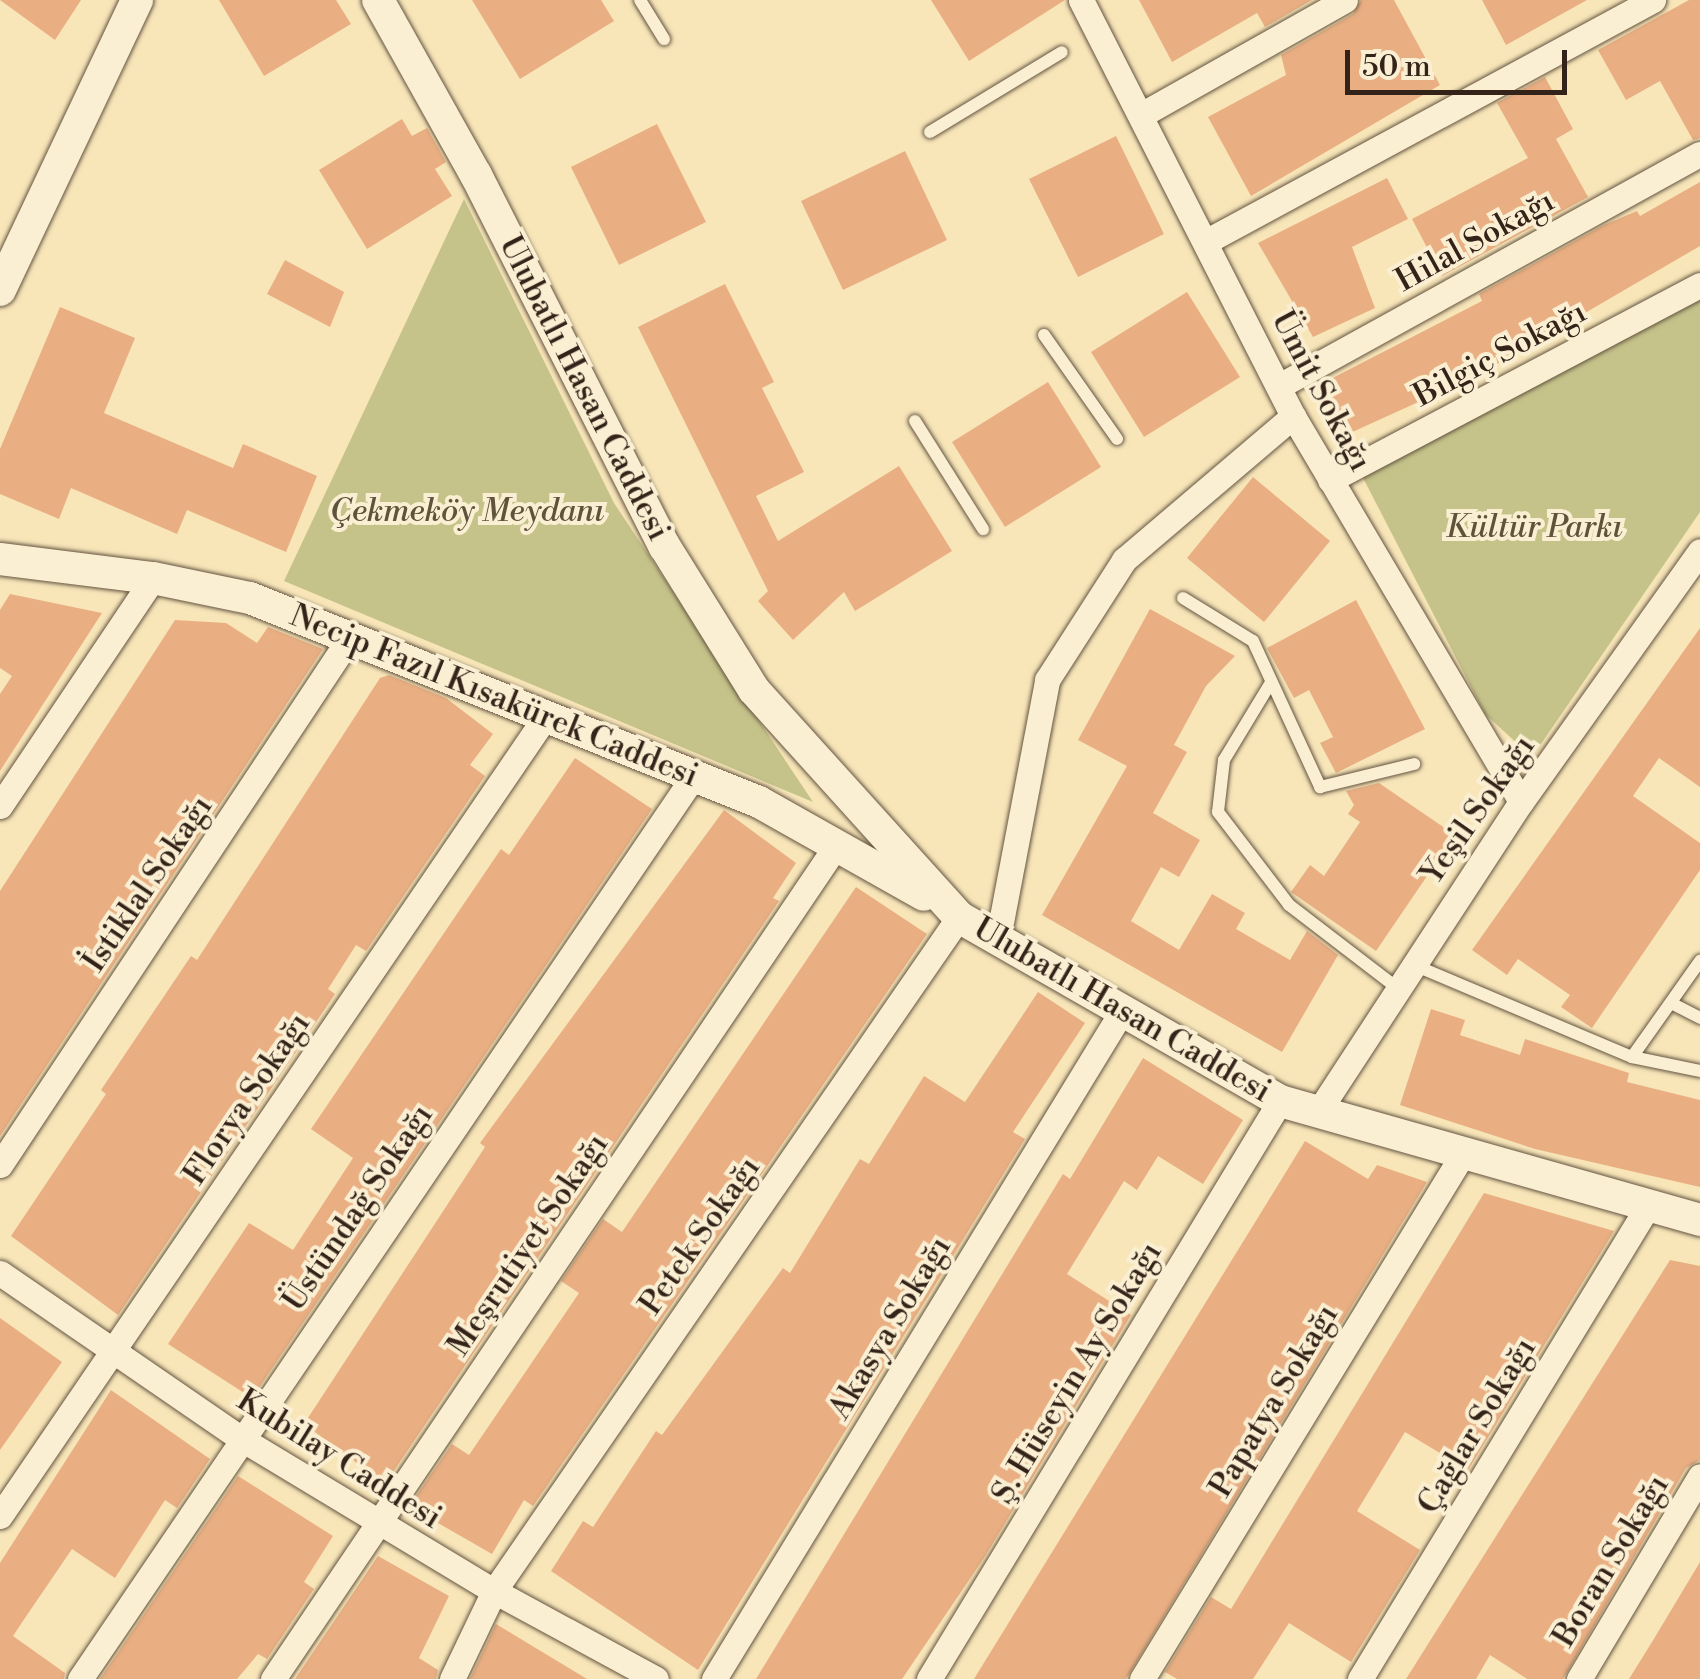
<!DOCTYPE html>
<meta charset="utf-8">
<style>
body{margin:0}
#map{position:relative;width:1700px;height:1679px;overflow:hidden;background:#f8e6b9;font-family:"Libre Bodoni",serif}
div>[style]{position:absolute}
.green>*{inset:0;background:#c5c38a}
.building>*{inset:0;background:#e9af83}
.roads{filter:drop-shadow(0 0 2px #645441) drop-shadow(0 0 2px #645441)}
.lane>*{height:12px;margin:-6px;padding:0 6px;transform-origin:6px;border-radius:6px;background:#faefd2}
.street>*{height:25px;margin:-12.5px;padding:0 12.5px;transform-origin:12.5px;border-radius:12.5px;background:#faefd2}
.secondary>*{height:32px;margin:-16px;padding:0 16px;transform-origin:16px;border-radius:16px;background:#faefd2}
span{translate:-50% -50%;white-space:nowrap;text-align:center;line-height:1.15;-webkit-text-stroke:8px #faefd2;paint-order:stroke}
.street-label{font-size:32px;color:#332319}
.park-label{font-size:32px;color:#5f533b;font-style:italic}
.scale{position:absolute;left:1345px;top:50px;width:222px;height:45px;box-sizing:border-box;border:5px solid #332319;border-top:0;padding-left:12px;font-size:30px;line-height:35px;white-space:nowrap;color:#332319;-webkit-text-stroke:8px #faefd2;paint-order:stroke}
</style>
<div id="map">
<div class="green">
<div style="clip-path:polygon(464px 199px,614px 503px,813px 802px,284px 581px)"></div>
<div style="clip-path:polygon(1700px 289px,1700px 512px,1532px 757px,1485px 714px,1361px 474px)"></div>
</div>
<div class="building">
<div style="clip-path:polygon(0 0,81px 0,55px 40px)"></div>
<div style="clip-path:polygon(219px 0,336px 0,351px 24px,264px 76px)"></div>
<div style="clip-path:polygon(472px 0,601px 0,614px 21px,520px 79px)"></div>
<div style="clip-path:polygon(931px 0,1065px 0,969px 61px)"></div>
<div style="clip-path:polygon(1139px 0,1312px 0,1265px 27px,1257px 13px,1172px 62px)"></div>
<div style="clip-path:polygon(1361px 0,1394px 0,1440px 85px,1251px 196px,1208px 117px,1286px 75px,1281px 55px,1353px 14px)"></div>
<div style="clip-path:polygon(1482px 0,1587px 0,1506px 45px)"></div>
<div style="clip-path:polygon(1689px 0,1700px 0,1700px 138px,1693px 140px,1660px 81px,1626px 100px,1598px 50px)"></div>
<div style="clip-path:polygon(1545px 77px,1573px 129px,1556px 139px,1588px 197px,1442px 276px,1412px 219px,1528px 158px,1497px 103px)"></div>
<div style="clip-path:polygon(402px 119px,412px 136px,427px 128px,446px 162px,435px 169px,452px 196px,367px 249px,319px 170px)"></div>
<div style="clip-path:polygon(657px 124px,706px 222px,619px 265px,571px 167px)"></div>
<div style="clip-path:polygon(1116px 136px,1164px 234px,1078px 277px,1029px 179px)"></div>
<div style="clip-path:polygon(905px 151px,947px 240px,843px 290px,801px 201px)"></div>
<div style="clip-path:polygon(1387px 178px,1408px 219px,1352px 247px,1375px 308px,1313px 337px,1258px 243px)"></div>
<div style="clip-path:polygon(1700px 182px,1700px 246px,1480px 374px,1348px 434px,1321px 384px,1482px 301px,1479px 294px,1604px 225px,1637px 211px,1640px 216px)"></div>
<div style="clip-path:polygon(285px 260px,344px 292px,330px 327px,267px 294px)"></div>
<div style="clip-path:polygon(725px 284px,774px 382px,762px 388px,804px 472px,756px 496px,778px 541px,899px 466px,952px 551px,855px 611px,844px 592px,793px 640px,758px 601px,768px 591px,638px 327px)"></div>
<div style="clip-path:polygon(1187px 292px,1240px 377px,1144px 437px,1091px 352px)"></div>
<div style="clip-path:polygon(60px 307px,135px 338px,104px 413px,233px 468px,243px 444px,317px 476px,286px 552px,187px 510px,177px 534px,71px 488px,59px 519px,0 494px,0 449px)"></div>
<div style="clip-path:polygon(1048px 382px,1101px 467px,1005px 527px,952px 442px)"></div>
<div style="clip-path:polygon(1253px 477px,1330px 541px,1264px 622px,1187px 558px)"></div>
<div style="clip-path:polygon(10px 594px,102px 613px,0 771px,0 694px,12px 676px,0 668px,0 610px)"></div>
<div style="clip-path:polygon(1356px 600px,1425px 729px,1336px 773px,1320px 743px,1333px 737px,1309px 690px,1294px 698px,1267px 648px)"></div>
<div style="clip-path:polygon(1150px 609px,1235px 656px,1206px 686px,1174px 745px,1187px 752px,1153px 813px,1200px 840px,1179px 877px,1161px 867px,1131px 921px,1179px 950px,1212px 894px,1245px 913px,1236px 929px,1290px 960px,1307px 931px,1338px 955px,1282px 1052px,1042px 915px,1127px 766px,1078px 740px)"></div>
<div style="clip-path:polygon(175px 620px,226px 623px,257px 643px,268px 627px,323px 649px,0 1136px,0 891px)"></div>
<div style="clip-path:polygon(1700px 628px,1700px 787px,1659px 758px,1633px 796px,1700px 843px,1700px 870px,1592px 1028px,1561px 1007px,1570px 995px,1518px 959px,1507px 975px,1472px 950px)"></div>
<div style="clip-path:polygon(389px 675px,446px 698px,493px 734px,470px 765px,485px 776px,366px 951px,356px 945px,328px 989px,335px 994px,118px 1315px,11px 1236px,106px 1094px,101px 1090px,191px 956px,197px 960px,380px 678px)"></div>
<div style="clip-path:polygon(575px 758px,652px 809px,252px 1398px,168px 1344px,249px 1223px,293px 1250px,353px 1158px,311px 1129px,501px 849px,509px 855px)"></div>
<div style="clip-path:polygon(1379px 783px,1455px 835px,1376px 951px,1291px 892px,1310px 865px,1324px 876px,1360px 822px,1348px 814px,1354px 805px,1346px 791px)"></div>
<div style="clip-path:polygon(724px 810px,796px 863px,773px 898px,779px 901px,385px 1484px,304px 1424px,485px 1147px,480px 1143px)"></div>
<div style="clip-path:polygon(856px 887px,927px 934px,533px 1506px,524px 1500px,492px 1554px,424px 1515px,412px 1502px,452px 1444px,469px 1455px,520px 1380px,579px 1293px,561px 1281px,603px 1219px,622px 1232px)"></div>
<div style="clip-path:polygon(1038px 992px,1085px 1023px,1013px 1132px,1025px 1139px,698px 1670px,551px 1571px,583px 1521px,593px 1527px,656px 1431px,662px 1435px,783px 1268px,790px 1273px,860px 1159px,869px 1164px,924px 1076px,965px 1102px)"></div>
<div style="clip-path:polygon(1431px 1009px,1465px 1020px,1460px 1035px,1520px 1055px,1525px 1039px,1629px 1073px,1627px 1082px,1700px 1100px,1700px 1187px,1535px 1149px,1400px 1105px)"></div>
<div style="clip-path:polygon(1143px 1058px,1243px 1120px,1203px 1184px,1158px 1156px,1137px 1190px,1124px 1181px,1067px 1274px,1131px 1315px,984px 1558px,902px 1679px,756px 1679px,1063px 1174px,1070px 1179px)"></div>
<div style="clip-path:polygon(1305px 1141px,1368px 1179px,1377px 1165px,1427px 1182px,1126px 1679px,974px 1679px)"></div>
<div style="clip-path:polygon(1484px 1193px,1614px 1231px,1468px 1470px,1405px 1432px,1357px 1511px,1420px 1550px,1351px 1662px,1289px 1623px,1253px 1679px,1177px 1679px,1165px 1672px,1211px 1597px,1231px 1609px)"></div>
<div style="clip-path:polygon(1670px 1260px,1700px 1266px,1700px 1460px,1686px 1468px,1563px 1679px,1527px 1679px,1490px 1655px,1476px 1679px,1406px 1679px)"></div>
<div style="clip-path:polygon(0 1318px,62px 1362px,0 1450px)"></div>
<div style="clip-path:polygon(111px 1390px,210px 1459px,177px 1508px,165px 1500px,115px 1578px,72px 1549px,27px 1615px,13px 1636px,65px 1673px,64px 1679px,0 1679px,0 1563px)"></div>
<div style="clip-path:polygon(238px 1476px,333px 1536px,304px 1582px,314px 1589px,267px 1659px,258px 1654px,237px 1679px,100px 1679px)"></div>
<div style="clip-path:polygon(378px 1556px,449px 1596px,419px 1658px,438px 1670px,436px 1679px,295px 1679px)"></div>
<div style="clip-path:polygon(1700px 1562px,1700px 1679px,1629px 1679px,1652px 1642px)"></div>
<div style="clip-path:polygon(496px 1624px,587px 1679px,470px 1679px)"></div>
</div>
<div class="roads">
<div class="lane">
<div style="left:640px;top:0;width:46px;rotate:58.4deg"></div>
<div style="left:930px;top:132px;width:154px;rotate:-31.2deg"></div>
<div style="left:1044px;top:335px;width:127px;rotate:54.9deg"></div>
<div style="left:915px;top:421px;width:128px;rotate:57.8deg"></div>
<div style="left:1183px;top:598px;width:82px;rotate:31.6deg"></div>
<div style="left:1253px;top:641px;width:161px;rotate:65.3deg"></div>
<div style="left:1320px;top:787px;width:97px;rotate:-13.7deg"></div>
<div style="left:1270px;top:684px;width:89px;rotate:121.2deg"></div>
<div style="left:1224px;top:760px;width:52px;rotate:96.6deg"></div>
<div style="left:1218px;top:812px;width:117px;rotate:52.6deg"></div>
<div style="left:1289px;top:905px;width:135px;rotate:37.5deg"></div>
<div style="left:1414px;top:965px;width:237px;rotate:22.9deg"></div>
<div style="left:1632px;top:1057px;width:69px;rotate:11.6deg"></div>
<div style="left:1671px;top:1003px;width:33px;rotate:27deg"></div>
<div style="left:1632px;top:1057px;width:118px;rotate:-54.7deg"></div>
</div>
<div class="street">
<div style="left:1081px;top:0;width:467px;rotate:63deg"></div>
<div style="left:1293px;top:416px;width:448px;rotate:59.4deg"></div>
<div style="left:1141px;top:115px;width:234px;rotate:-29.4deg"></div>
<div style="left:1207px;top:241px;width:507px;rotate:-28.38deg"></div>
<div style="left:1281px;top:385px;width:478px;rotate:-28.9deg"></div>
<div style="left:1330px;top:480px;width:418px;rotate:-27.8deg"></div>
<div style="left:0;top:806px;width:275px;rotate:-56.1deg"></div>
<div style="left:998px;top:938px;width:263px;rotate:-79.2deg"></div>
<div style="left:1047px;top:680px;width:143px;rotate:-57.3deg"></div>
<div style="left:1124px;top:560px;width:222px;rotate:-40.4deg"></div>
<div style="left:1318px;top:1112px;width:371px;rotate:-56.8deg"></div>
<div style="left:1521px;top:802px;width:308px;rotate:-54.5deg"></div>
<div style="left:0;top:1165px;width:631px;rotate:-56.44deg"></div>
<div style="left:0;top:1273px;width:291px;rotate:34.5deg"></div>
<div style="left:240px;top:1438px;width:297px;rotate:31.1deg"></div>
<div style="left:494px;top:1591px;width:184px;rotate:28.5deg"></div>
<div style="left:0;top:1516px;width:969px;rotate:-55.69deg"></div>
<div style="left:80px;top:1679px;width:1091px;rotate:-55.8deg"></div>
<div style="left:273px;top:1679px;width:1005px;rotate:-55.95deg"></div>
<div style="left:452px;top:1679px;width:98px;rotate:-64.5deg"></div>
<div style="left:494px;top:1591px;width:819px;rotate:-55.4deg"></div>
<div style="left:714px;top:1679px;width:783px;rotate:-58.58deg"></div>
<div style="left:929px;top:1679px;width:676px;rotate:-58.73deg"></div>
<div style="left:1142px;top:1679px;width:612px;rotate:-58.57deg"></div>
<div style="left:1360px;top:1679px;width:554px;rotate:-58.66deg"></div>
<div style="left:1579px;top:1679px;width:236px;rotate:-59.2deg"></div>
</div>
<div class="secondary">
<div style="left:378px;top:0;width:201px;rotate:60.8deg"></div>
<div style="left:476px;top:175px;width:417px;rotate:63.1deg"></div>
<div style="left:665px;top:547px;width:168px;rotate:58.1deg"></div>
<div style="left:754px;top:690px;width:306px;rotate:47.9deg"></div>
<div style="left:959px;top:917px;width:370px;rotate:29.8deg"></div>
<div style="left:1280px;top:1101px;width:437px;rotate:15.8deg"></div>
<div style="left:0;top:290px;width:321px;rotate:-64.7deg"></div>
<div style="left:0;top:559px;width:154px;rotate:7.1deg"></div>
<div style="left:153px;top:578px;width:99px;rotate:11.7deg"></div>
<div style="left:250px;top:598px;width:548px;rotate:21.84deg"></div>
<div style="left:759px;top:802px;width:189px;rotate:29.4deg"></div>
</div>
</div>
<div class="street-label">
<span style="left:1475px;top:241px;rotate:-29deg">Hilal Sokağı</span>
<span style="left:1500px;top:354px;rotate:-28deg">Bilgiç Sokağı</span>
<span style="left:584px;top:388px;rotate:63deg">Ulubatlı Hasan Caddesi</span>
<span style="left:1321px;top:391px;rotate:62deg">Ümit Sokağı</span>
<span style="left:494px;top:696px;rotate:22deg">Necip Fazıl Kısakürek Caddesi</span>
<span style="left:1478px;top:810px;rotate:-55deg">Yeşil Sokağı</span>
<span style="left:148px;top:884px;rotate:-56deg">İstiklal Sokağı</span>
<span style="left:1122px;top:1010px;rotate:30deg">Ulubatlı Hasan Caddesi</span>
<span style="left:247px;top:1099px;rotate:-56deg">Florya Sokağı</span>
<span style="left:358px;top:1208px;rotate:-56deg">Üstündağ Sokağı</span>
<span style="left:700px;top:1236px;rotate:-55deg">Petek Sokağı</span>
<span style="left:528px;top:1245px;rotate:-56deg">Meşrutiyet Sokağı</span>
<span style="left:890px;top:1328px;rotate:-59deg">Akasya Sokağı</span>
<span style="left:1077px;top:1373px;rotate:-59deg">Ş. Hüseyin Ay Sokağı</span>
<span style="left:1274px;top:1401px;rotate:-59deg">Papatya Sokağı</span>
<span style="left:1477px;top:1426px;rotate:-59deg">Çağlar Sokağı</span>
<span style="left:339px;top:1459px;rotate:32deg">Kubilay Caddesi</span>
<span style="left:1611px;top:1561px;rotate:-59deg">Boran Sokağı</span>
</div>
<div class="park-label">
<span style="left:467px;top:511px">Çekmeköy Meydanı</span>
<span style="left:1534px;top:527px">Kültür Parkı</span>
</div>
<div class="scale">50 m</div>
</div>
